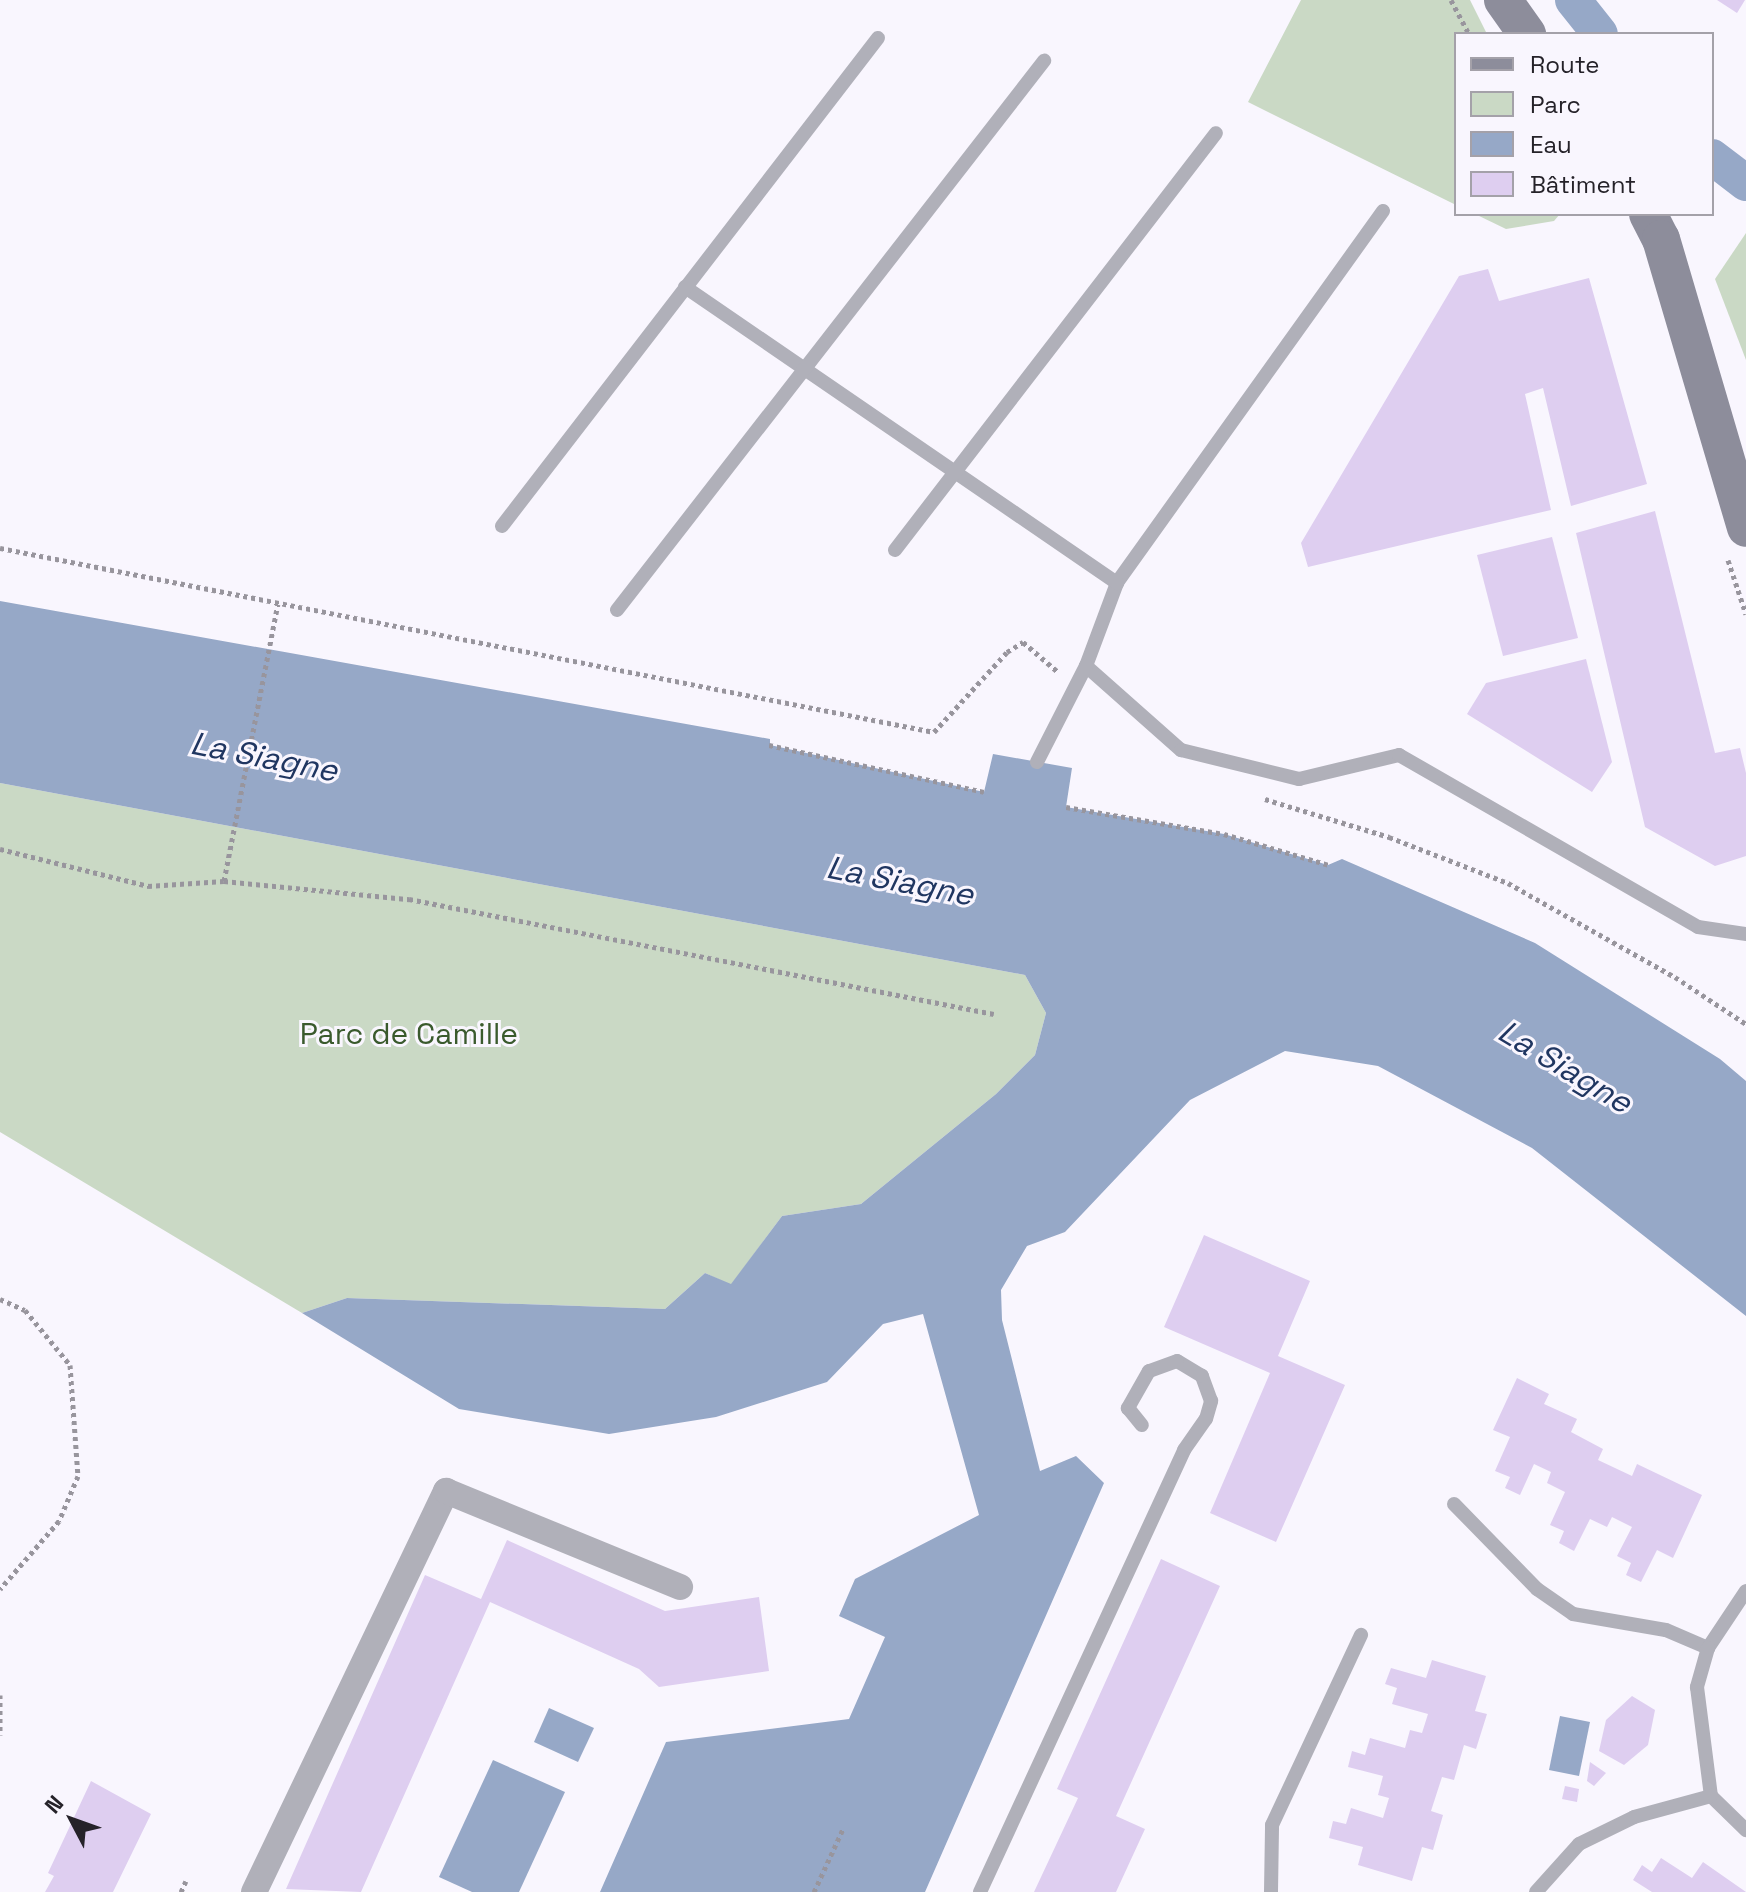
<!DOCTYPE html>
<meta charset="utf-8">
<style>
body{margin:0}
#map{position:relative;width:1746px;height:1892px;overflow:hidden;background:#f9f6fe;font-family:"Space Grotesk",sans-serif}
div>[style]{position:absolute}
.green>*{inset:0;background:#cad9c5}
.water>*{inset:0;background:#96a8c7}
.canal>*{height:36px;margin:-18px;padding:0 18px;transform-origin:18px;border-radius:18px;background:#96a8c7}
.building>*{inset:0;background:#decef0}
.path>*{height:5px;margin-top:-2.5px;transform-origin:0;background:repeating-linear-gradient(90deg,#98959d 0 4px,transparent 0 8px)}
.lane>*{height:14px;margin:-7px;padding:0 7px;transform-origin:7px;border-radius:7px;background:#b0b0b9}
.street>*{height:26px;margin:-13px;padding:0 13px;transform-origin:13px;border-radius:13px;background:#b0b0b9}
.secondary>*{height:38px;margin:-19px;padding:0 19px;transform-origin:19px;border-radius:19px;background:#8d8d9b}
span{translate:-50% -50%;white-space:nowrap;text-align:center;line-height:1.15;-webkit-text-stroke:6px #f9f6fe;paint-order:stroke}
.park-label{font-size:30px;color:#3a5a2d}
.water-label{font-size:32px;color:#203661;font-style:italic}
.legend{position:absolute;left:1454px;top:32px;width:260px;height:184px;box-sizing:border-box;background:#f9f6fe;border:2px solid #a4a1a9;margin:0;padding:10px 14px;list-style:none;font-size:24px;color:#252229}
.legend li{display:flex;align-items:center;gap:16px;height:40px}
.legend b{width:40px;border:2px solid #a4a1a9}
.north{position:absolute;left:32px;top:1780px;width:80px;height:80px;-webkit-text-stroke:6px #f9f6fe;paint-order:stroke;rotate:311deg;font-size:22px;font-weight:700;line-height:32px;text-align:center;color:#252229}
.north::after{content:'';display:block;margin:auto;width:28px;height:36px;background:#252229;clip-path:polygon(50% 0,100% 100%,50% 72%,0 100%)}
</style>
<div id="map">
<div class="green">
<div style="clip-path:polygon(1301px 0,1470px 0,1487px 34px,1456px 34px,1456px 205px,1248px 102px)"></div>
<div style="clip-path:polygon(1475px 214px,1560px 214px,1554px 221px,1506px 229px)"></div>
<div style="clip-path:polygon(1746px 233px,1746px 360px,1715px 279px)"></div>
<div style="clip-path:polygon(0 783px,1025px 975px,1046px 1013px,1035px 1055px,996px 1094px,861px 1204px,782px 1216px,731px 1285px,705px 1273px,665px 1309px,347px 1298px,302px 1313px,0 1132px)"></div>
</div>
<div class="water">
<div style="clip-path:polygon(0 601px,770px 739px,770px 745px,984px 792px,993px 754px,1072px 768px,1066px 807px,1224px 834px,1328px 865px,1342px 859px,1535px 943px,1720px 1059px,1746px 1081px,1746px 1316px,1532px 1148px,1378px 1066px,1285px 1051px,1190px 1100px,1065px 1232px,1027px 1246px,1001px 1290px,1002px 1320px,1040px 1471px,1076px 1456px,1104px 1483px,925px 1892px,600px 1892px,666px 1742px,849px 1719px,885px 1637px,839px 1616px,855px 1579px,979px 1515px,923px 1314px,883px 1324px,827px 1382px,716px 1417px,609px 1434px,459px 1409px,302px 1313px,347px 1298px,665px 1309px,705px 1273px,731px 1284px,782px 1216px,861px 1204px,996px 1094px,1035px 1055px,1046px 1013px,1025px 975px,0 783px)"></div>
<div style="clip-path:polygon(549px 1708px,594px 1728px,578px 1762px,534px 1742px)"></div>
<div style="clip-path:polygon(1560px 1716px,1590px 1722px,1579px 1776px,1549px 1770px)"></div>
<div style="clip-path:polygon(493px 1760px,565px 1792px,519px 1892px,472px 1892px,439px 1877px)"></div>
</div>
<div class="canal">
<div style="left:1573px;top:0;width:43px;rotate:51.5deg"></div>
<div style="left:1712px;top:157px;width:43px;rotate:37.4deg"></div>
</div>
<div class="building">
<div style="clip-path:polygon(1717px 0,1745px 0,1737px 13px)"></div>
<div style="clip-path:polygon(1488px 269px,1499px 301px,1589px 278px,1647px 484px,1571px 506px,1543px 388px,1525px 394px,1551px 510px,1308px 567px,1301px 543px,1459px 276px)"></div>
<div style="clip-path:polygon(1655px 511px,1715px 753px,1740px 748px,1746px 773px,1746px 856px,1715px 866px,1645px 827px,1576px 533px)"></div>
<div style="clip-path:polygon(1552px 537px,1578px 638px,1503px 656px,1477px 555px)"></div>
<div style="clip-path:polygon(1586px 659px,1612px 762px,1592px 792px,1467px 714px,1486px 683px)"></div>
<div style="clip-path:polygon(1204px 1235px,1310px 1281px,1278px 1356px,1345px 1385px,1276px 1542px,1210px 1513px,1270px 1373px,1164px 1327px)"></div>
<div style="clip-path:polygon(1517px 1378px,1549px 1394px,1544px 1404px,1577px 1419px,1571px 1432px,1603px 1449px,1598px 1460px,1632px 1476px,1637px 1464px,1702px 1495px,1673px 1558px,1657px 1550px,1641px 1582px,1626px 1575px,1631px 1563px,1617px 1556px,1632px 1527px,1612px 1517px,1607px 1527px,1590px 1519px,1574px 1551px,1559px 1543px,1564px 1531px,1550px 1525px,1565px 1492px,1547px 1483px,1551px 1472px,1534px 1464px,1520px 1495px,1505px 1488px,1510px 1477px,1495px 1471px,1510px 1437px,1493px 1430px)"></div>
<div style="clip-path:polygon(507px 1540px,665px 1611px,759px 1597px,769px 1671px,659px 1687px,639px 1669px,490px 1602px,361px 1892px,286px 1889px,425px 1575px,481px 1599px)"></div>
<div style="clip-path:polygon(1161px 1559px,1220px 1586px,1116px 1816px,1145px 1829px,1116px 1892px,1034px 1892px,1078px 1798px,1057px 1789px)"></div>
<div style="clip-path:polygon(1432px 1660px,1486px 1676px,1475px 1711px,1487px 1714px,1476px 1749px,1464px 1745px,1454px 1780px,1442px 1777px,1431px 1811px,1443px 1815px,1433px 1850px,1422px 1847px,1412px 1881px,1358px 1865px,1363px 1847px,1329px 1838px,1333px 1821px,1346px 1824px,1351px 1808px,1383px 1818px,1389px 1798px,1378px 1795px,1383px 1776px,1348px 1767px,1352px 1751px,1365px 1755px,1370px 1738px,1405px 1748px,1410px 1730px,1422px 1733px,1428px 1714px,1392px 1704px,1397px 1688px,1385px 1684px,1391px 1668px,1426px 1678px)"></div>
<div style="clip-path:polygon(1632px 1696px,1655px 1710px,1648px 1745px,1624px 1765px,1599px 1751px,1606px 1720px)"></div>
<div style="clip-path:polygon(1590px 1762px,1606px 1773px,1594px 1786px,1587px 1781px)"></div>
<div style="clip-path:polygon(91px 1781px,151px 1814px,113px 1892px,45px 1892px,54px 1876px,48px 1873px)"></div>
<div style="clip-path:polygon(1565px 1786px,1579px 1789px,1577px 1802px,1562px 1799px)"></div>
<div style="clip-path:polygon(1661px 1858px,1692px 1878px,1703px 1862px,1746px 1892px,1652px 1892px,1633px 1880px,1642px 1865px,1652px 1872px)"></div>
</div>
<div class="path">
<div style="left:1451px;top:0;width:38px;rotate:62deg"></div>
<div style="left:0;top:548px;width:952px;rotate:11.14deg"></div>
<div style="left:934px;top:732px;width:108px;rotate:-47.6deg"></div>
<div style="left:1007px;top:652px;width:19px;rotate:-32deg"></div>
<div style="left:1023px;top:642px;width:45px;rotate:40.5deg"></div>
<div style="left:1728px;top:560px;width:57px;rotate:71.6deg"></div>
<div style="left:769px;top:745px;width:220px;rotate:12.3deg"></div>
<div style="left:1265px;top:799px;width:130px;rotate:17deg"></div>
<div style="left:1389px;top:837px;width:128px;rotate:21.1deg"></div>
<div style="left:1508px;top:883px;width:192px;rotate:29.4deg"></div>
<div style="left:1675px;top:977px;width:85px;rotate:33.5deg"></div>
<div style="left:1066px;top:807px;width:160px;rotate:9.7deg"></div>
<div style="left:1224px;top:834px;width:109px;rotate:16.4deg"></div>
<div style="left:0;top:849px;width:153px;rotate:14deg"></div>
<div style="left:148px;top:886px;width:76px;rotate:-3.8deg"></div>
<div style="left:224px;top:881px;width:186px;rotate:5.6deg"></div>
<div style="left:409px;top:899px;width:596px;rotate:11.12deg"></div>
<div style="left:224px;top:881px;width:282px;rotate:-79deg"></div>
<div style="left:0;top:1299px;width:27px;rotate:24deg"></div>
<div style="left:25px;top:1310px;width:71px;rotate:50.7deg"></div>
<div style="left:70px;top:1365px;width:111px;rotate:85.9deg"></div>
<div style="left:78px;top:1476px;width:49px;rotate:112.9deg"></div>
<div style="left:59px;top:1521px;width:90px;rotate:130.9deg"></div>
<div style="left:0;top:1695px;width:40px;rotate:90deg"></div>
<div style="left:181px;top:1892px;width:12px;rotate:-66deg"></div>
<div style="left:814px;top:1892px;width:69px;rotate:-65.3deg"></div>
</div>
<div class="lane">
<div style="left:1383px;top:211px;width:457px;rotate:125.6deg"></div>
<div style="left:1117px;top:583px;width:89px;rotate:110.5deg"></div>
<div style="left:1086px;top:666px;width:127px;rotate:41.5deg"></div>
<div style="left:1181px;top:750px;width:122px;rotate:13.8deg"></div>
<div style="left:1299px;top:779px;width:103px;rotate:-13.5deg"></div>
<div style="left:1399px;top:755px;width:345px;rotate:29.9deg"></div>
<div style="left:1698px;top:927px;width:49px;rotate:8.3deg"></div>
<div style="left:685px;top:287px;width:524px;rotate:34.42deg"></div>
<div style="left:502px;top:526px;width:616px;rotate:-52.39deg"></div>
<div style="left:895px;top:550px;width:526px;rotate:-52.41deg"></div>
<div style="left:617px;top:610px;width:696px;rotate:-52.13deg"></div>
<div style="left:1037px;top:762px;width:108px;rotate:-63deg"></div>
<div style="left:1454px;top:1504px;width:119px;rotate:45.7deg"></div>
<div style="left:1537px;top:1589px;width:44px;rotate:34.8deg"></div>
<div style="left:1573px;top:1614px;width:94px;rotate:9.8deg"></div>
<div style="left:1666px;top:1630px;width:46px;rotate:23.2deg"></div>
<div style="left:1746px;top:1591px;width:69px;rotate:123.7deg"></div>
<div style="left:1708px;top:1648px;width:41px;rotate:105.8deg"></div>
<div style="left:1697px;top:1687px;width:110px;rotate:82.7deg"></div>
<div style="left:1711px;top:1796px;width:49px;rotate:44.2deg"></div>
<div style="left:980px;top:1892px;width:487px;rotate:-65.2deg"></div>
<div style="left:1184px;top:1450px;width:38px;rotate:-55deg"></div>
<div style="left:1206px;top:1419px;width:19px;rotate:-74deg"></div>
<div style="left:1211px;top:1401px;width:27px;rotate:-110deg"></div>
<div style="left:1202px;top:1376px;width:29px;rotate:-149deg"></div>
<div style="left:1177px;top:1361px;width:30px;rotate:160deg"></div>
<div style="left:1149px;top:1371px;width:43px;rotate:119.6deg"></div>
<div style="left:1128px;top:1408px;width:22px;rotate:51deg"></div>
<div style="left:1271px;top:1892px;width:67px;rotate:-89.1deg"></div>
<div style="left:1272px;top:1825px;width:210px;rotate:-64.9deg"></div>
<div style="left:1536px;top:1892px;width:64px;rotate:-48.1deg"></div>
<div style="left:1579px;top:1844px;width:61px;rotate:-26.1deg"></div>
<div style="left:1634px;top:1817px;width:80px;rotate:-15.3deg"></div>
</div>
<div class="street">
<div style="left:254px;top:1892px;width:445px;rotate:-64.4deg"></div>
<div style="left:446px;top:1491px;width:253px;rotate:22.3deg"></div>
</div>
<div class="secondary">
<div style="left:1503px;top:0;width:42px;rotate:54.8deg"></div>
<div style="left:1648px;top:214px;width:28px;rotate:63deg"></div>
<div style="left:1661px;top:239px;width:301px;rotate:73.6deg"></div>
</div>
<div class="park-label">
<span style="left:409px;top:1034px">Parc de Camille</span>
</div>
<div class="water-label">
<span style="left:264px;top:757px;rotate:11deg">La Siagne</span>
<span style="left:900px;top:881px;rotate:11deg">La Siagne</span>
<span style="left:1565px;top:1067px;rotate:31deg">La Siagne</span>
</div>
<ul class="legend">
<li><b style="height:10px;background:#8d8d9b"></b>Route</li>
<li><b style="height:22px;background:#cad9c5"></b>Parc</li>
<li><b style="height:22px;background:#96a8c7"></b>Eau</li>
<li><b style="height:22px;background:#decef0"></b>Bâtiment</li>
</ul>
<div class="north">N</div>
</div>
